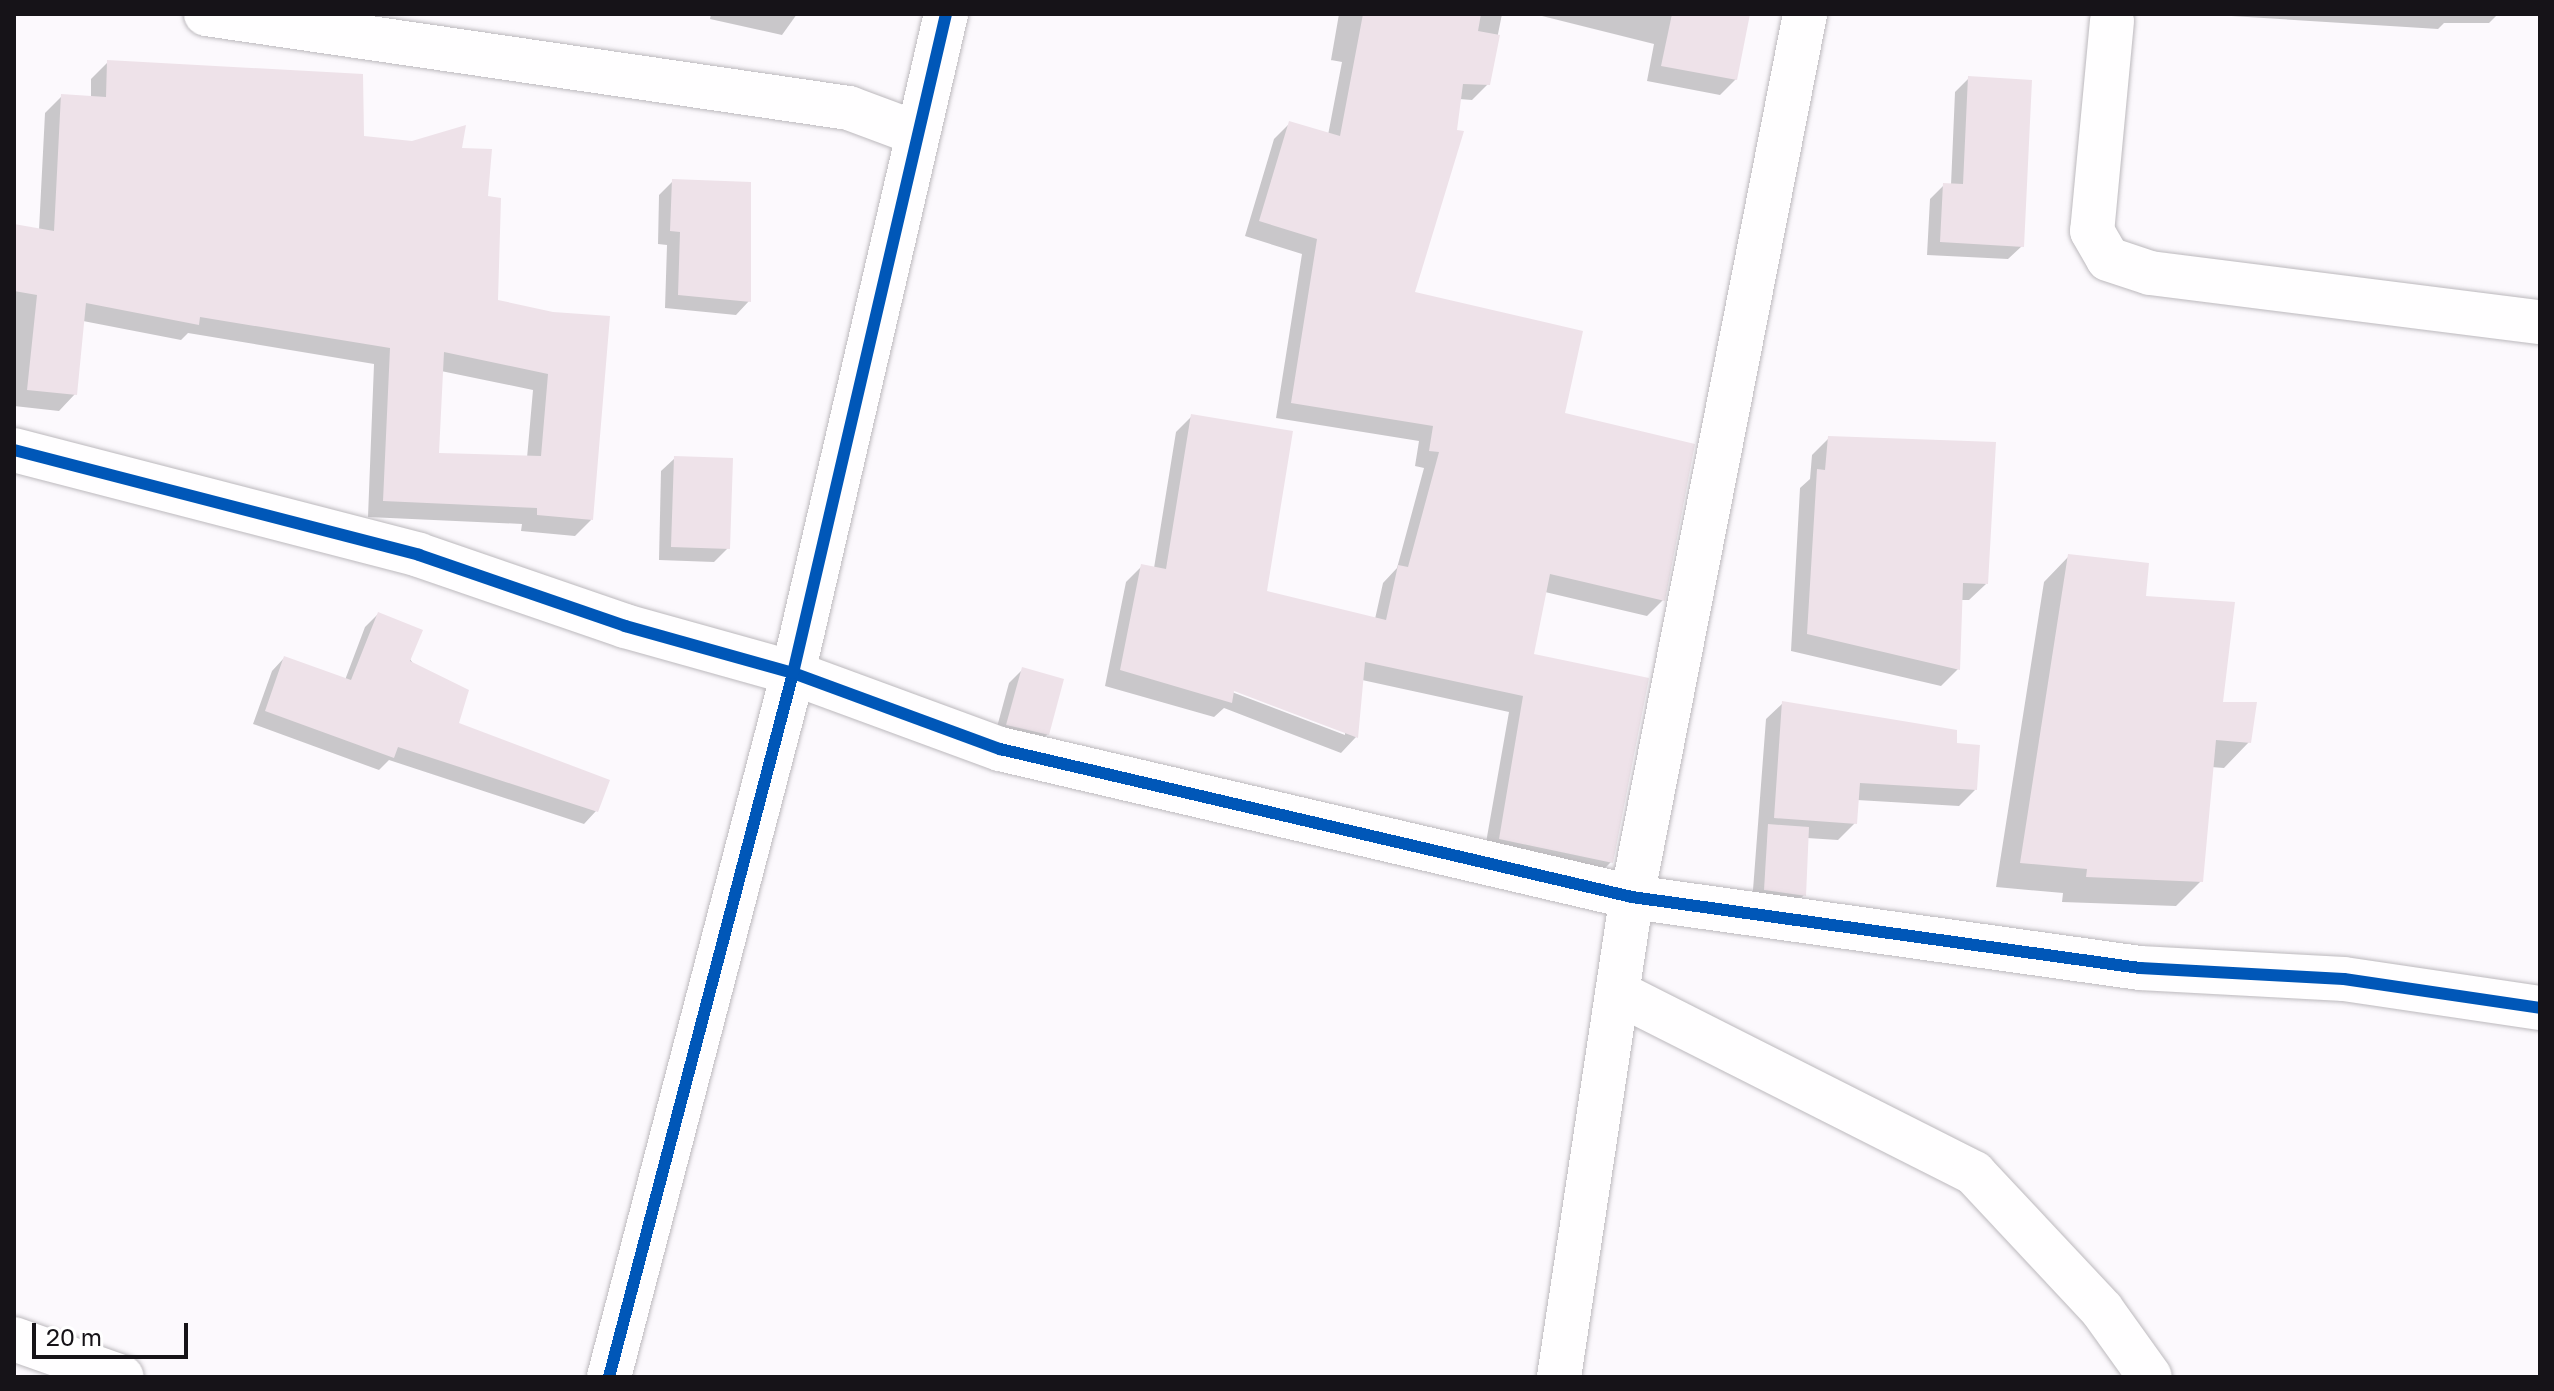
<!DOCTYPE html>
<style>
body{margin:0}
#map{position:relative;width:2554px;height:1391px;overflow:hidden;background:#fcf9fd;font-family:"Golos Text",sans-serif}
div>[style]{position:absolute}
.shadow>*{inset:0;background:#0003}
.building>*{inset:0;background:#eee2e9}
.roads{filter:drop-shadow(0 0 2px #bcb9bd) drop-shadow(0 0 2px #bcb9bd)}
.street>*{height:44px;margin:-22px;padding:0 22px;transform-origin:22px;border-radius:22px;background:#fffeff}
.cycleway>*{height:12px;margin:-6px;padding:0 6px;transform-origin:6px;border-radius:6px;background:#0057b8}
span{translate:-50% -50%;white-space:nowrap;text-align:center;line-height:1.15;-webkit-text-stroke:6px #fff;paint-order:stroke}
.frame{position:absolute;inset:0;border:16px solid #161318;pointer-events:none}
.scale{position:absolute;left:32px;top:1323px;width:156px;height:36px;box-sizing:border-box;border:4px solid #161318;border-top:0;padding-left:10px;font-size:24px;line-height:28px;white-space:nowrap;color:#161318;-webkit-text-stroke:6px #fff;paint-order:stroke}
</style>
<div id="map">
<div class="shadow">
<div style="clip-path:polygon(711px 14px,797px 14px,782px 35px,710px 19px)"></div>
<div style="clip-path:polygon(evenodd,1339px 14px,1502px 14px,1488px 84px,1472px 100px,1459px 99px,1413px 294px,1562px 415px,1663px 600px,1647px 616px,1545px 592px,1532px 656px,1611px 862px,1596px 877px,1484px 854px,1509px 712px,1362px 680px,1356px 737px,1341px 753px,1224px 708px,1214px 717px,1105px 686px,1126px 582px,1142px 566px,1154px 568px,1176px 432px,1192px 416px,1265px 592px,1375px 619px,1383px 583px,1397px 568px,1424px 468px,1415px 466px,1419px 441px,1276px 418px,1302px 254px,1245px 236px,1274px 139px,1290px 123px,1328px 135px,1342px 62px,1331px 60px,1339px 14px,1226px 685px,1345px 731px,1345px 735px,1224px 689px,1226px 685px)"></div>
<div style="clip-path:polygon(1534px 14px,1748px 14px,1736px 79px,1720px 95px,1647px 81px,1654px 44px)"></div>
<div style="clip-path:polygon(2498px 14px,2489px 23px,2444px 23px,2438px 29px,2231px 16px)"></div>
<div style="clip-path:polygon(evenodd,108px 62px,362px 138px,459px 150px,486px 198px,496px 302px,553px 314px,591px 520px,575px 536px,521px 531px,522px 524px,368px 517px,374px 364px,188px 333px,181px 340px,83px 321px,75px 394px,59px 411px,14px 406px,14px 231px,39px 230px,45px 113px,62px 96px,91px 98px,91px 79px,108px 62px,441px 371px,533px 390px,527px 458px,437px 454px,441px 371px)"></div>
<div style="clip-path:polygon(1969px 78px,2022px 246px,2008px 259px,1927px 255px,1930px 199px,1944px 185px,1951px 185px,1955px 92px)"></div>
<div style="clip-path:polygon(673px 181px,749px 301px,736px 315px,665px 308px,667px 245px,658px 244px,659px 195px)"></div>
<div style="clip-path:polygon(1829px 438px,1986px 584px,1969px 600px,1961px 600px,1958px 669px,1941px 686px,1791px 651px,1800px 488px,1810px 479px,1812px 455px)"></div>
<div style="clip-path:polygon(675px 458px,728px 548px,714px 562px,659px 560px,661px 471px)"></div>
<div style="clip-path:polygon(2069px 556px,2144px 598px,2249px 742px,2224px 768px,2211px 767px,2201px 881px,2176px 906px,2062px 902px,2063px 893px,1996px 887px,2044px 582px)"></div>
<div style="clip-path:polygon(378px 614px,456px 724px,596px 811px,584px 824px,389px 760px,379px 770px,253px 724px,272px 671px,284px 658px,345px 680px,365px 627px)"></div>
<div style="clip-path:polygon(1022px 670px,1048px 734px,1034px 747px,994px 738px,1009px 683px)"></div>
<div style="clip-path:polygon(1783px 703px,1955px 745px,1975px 790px,1959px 806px,1857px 800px,1855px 823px,1838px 840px,1807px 838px,1804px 895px,1790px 909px,1752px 903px,1766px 719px)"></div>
</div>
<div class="building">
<div style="clip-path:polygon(1363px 14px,1481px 14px,1478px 31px,1500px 35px,1490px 85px,1463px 84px,1457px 130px,1464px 131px,1415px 292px,1583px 331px,1565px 413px,1695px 444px,1665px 601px,1550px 574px,1534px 654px,1649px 678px,1613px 863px,1499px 839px,1523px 696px,1365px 662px,1358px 738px,1234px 691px,1232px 703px,1120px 670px,1141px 564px,1166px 569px,1191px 414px,1293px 431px,1267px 591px,1386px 620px,1398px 565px,1408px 567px,1439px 452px,1429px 451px,1433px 426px,1291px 403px,1317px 239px,1259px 221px,1289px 121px,1340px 136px)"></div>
<div style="clip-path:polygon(1672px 14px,1750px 14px,1737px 80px,1661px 66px)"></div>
<div style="clip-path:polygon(evenodd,107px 60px,363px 74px,364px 136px,412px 141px,466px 125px,462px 148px,492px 149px,488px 196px,501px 198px,498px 300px,553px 312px,610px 316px,593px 520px,537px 515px,537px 508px,383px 501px,390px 348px,200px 317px,199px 325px,86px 303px,77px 395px,27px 390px,37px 295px,14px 291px,14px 224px,54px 231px,61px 94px,106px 97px,107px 60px,444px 352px,548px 374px,541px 456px,439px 453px,444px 352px)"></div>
<div style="clip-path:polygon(1968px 76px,2032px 80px,2024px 247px,1940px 242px,1943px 183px,1963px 184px)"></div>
<div style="clip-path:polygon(672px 179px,751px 182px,751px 302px,678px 295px,680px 232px,670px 231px)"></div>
<div style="clip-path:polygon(1828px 436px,1996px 442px,1988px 584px,1963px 583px,1960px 670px,1807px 634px,1817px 469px,1825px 470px)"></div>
<div style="clip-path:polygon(674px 456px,733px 458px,730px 549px,671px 547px)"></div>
<div style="clip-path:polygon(2068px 554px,2149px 563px,2146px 596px,2235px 602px,2223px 702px,2257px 702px,2251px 743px,2216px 740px,2203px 882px,2086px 877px,2087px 869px,2020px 863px)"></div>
<div style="clip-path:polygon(378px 612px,423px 630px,410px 661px,469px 690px,459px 723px,610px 780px,598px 812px,398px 747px,394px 758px,265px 711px,284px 656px,351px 680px)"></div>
<div style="clip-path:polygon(1022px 667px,1064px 679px,1049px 735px,1006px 725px)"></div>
<div style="clip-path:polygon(1782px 701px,1957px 730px,1957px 743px,1980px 745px,1977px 790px,1860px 783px,1857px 824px,1774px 818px)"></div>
<div style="clip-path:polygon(1768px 824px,1809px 827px,1806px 896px,1764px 890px)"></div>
</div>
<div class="roads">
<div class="street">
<div style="left:206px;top:14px;width:650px;rotate:8.32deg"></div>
<div style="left:849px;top:108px;width:72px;rotate:20.5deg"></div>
<div style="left:2112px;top:21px;width:211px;rotate:95.4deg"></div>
<div style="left:2092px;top:231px;width:32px;rotate:60deg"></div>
<div style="left:2108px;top:259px;width:44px;rotate:18.4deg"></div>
<div style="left:2150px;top:273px;width:393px;rotate:7.2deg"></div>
<div style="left:14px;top:450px;width:418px;rotate:14.5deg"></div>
<div style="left:419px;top:555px;width:218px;rotate:19deg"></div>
<div style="left:625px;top:626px;width:174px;rotate:15.6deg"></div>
<div style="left:793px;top:673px;width:221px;rotate:20.2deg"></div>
<div style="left:1000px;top:749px;width:649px;rotate:13.18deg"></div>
<div style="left:1632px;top:897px;width:513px;rotate:7.96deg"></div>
<div style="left:2140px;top:968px;width:204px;rotate:3.1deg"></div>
<div style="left:2344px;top:979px;width:198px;rotate:8.4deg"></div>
<div style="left:1618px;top:993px;width:399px;rotate:26.8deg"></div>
<div style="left:1974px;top:1173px;width:187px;rotate:46.9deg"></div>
<div style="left:2102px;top:1310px;width:82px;rotate:54.4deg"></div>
<div style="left:14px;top:1339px;width:114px;rotate:19.4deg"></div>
<div style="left:609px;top:1377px;width:728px;rotate:-75.35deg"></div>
<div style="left:793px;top:673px;width:677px;rotate:-76.93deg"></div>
<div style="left:1559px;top:1377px;width:486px;rotate:-81.4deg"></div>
<div style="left:1632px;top:897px;width:900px;rotate:-78.91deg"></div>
</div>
</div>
<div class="cycleway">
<div style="left:14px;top:450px;width:418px;rotate:14.5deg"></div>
<div style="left:419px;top:555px;width:218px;rotate:19deg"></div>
<div style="left:625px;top:626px;width:174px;rotate:15.6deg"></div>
<div style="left:793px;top:673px;width:221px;rotate:20.2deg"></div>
<div style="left:1000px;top:749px;width:649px;rotate:13.18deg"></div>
<div style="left:1632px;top:897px;width:513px;rotate:7.96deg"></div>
<div style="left:2140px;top:968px;width:204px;rotate:3.1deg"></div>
<div style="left:2344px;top:979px;width:198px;rotate:8.4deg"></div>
<div style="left:609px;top:1377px;width:728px;rotate:-75.35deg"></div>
<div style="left:793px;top:673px;width:677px;rotate:-76.93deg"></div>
</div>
<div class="frame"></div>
<div class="scale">20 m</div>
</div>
